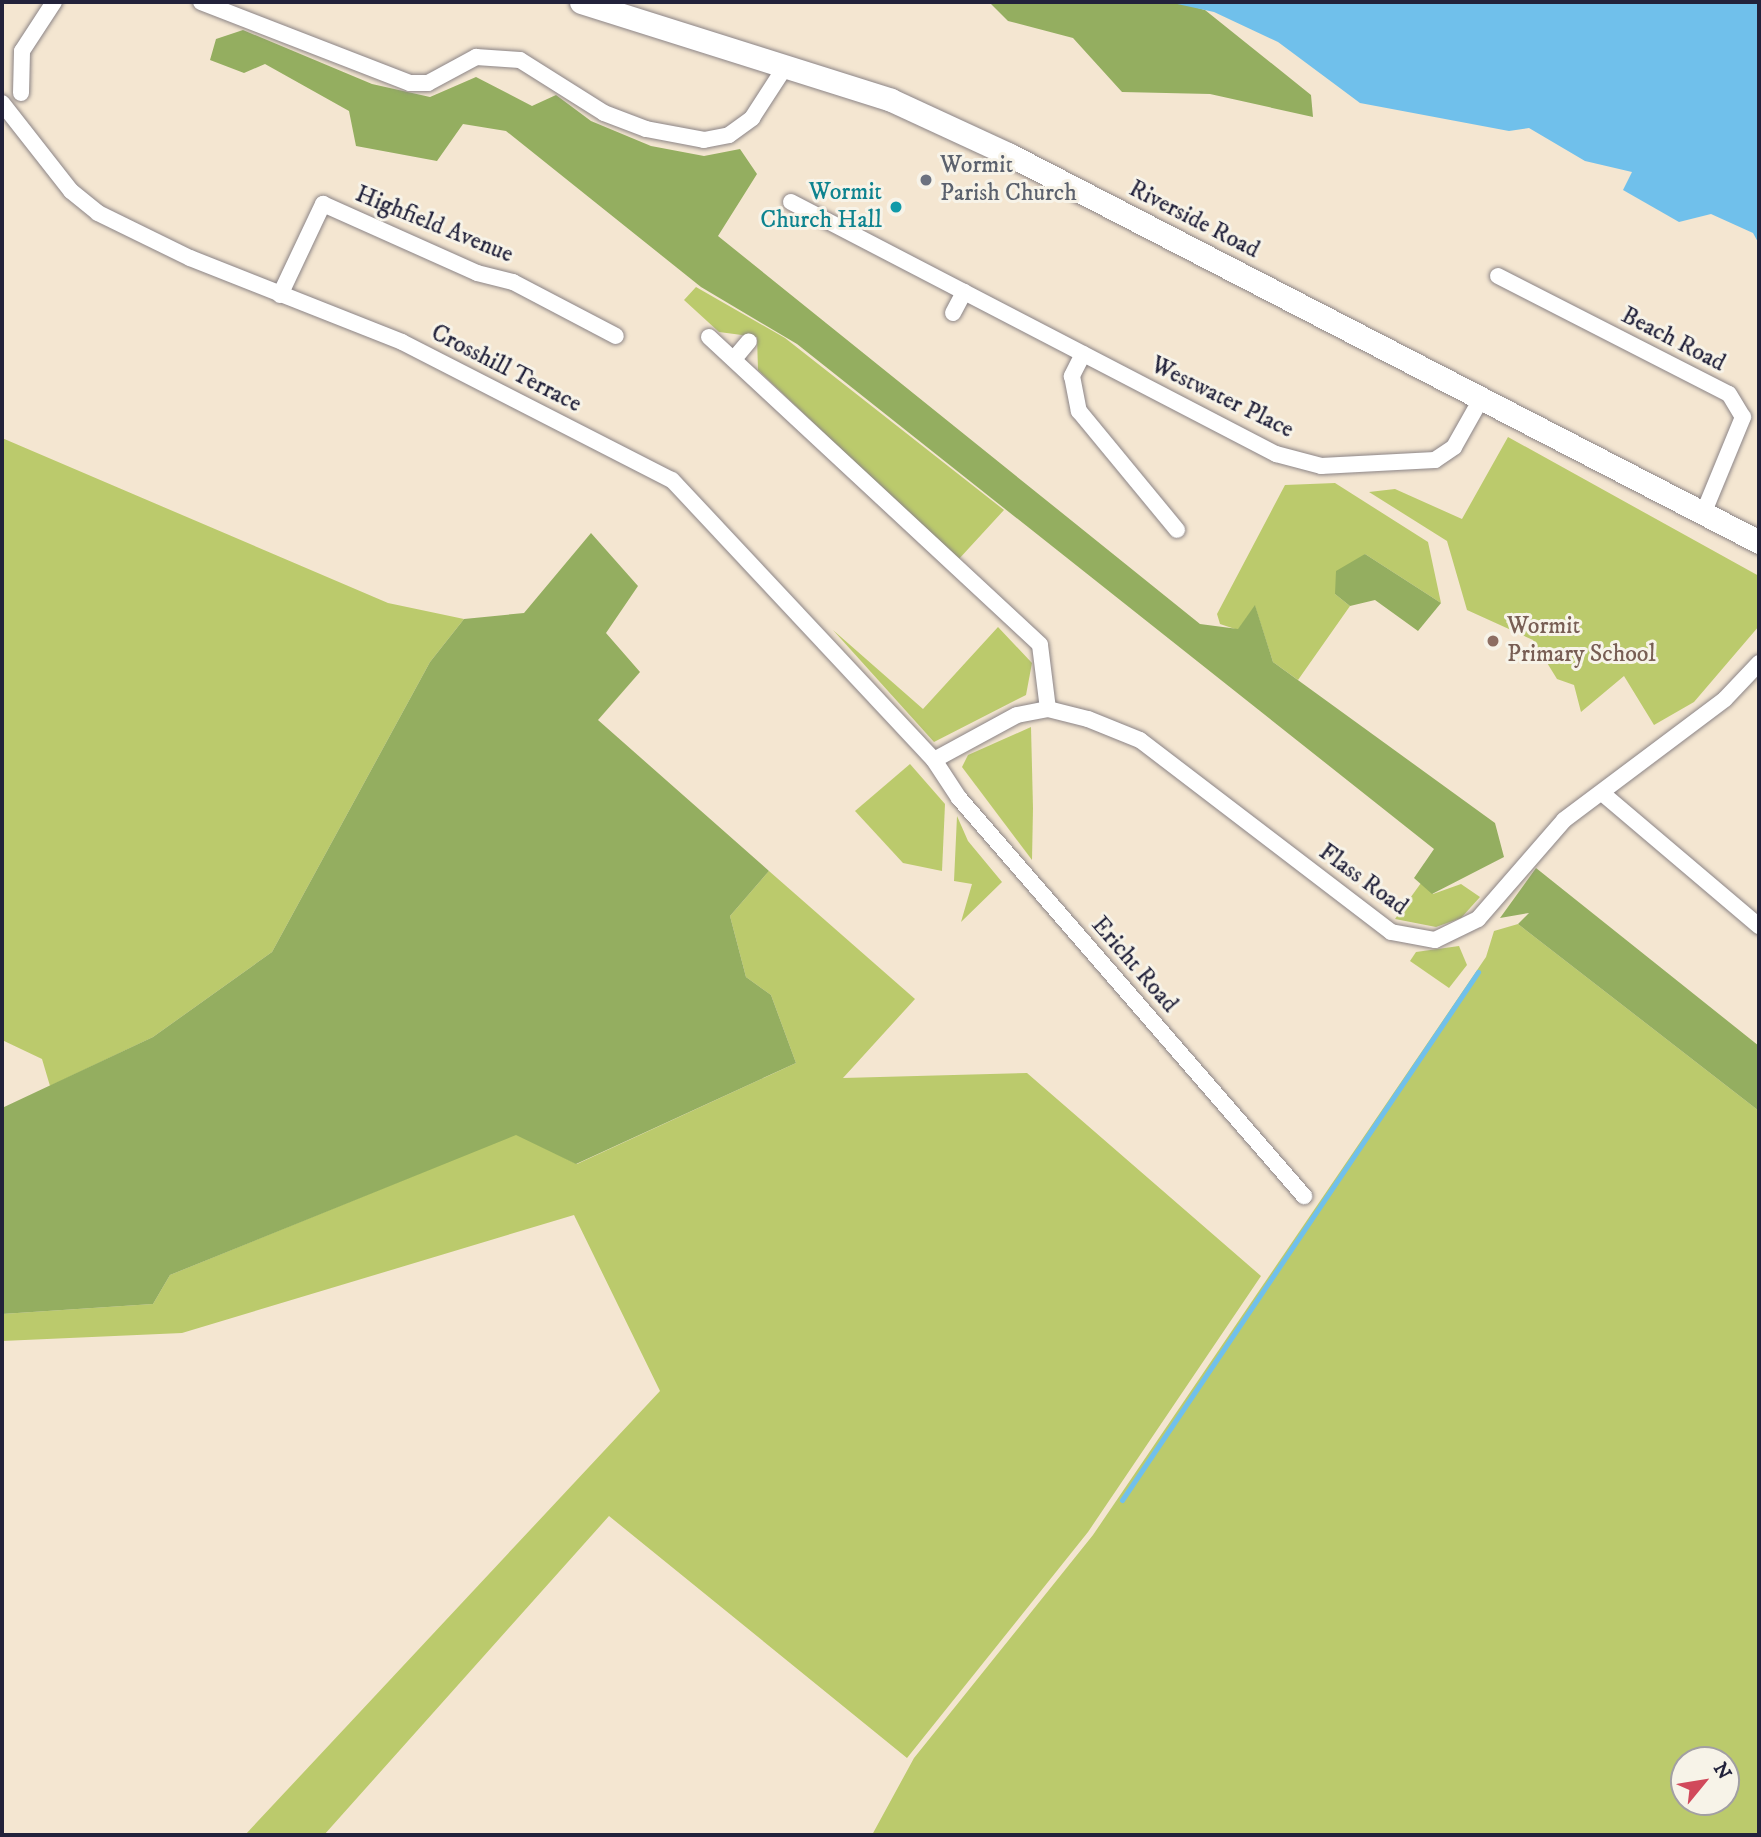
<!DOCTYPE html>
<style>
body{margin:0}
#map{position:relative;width:1761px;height:1837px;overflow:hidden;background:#f4e6d1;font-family:"IM FELL DW Pica",serif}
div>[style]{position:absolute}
.green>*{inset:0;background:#bbca6c}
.forest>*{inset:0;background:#94ae60}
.water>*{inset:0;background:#70c0eb}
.stream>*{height:5px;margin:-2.5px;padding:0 2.5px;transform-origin:2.5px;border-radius:2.5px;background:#70c0eb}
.roads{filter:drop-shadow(0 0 2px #8b8486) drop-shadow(0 0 2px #8b8486)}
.street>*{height:16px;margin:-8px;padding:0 8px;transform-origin:8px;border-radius:8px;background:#fff}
.secondary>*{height:23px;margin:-11.5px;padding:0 11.5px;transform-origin:11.5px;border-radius:11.5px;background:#fff}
.dots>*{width:19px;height:19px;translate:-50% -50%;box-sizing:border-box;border:4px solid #f7f3e8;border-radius:50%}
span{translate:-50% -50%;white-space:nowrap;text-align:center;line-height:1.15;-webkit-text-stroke:6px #f7f3e8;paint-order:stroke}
.worship-label{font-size:24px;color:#5b616d}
.left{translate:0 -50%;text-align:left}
.culture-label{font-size:24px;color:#0d838f}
.right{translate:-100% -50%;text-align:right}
.street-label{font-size:24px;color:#22223b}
.education-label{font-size:24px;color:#785e54}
.frame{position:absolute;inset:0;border:4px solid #22223b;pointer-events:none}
.north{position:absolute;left:1670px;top:1746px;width:70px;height:70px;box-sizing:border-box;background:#f7f3e8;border:2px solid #a29fa3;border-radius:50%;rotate:60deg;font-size:19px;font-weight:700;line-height:28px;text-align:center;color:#22223b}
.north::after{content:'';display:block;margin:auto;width:24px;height:32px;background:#d1495b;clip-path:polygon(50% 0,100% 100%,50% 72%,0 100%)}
</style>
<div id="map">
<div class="green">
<div style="clip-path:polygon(696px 287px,785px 338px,1004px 510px,958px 560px,758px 370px,757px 337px,719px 332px,684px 300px)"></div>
<div style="clip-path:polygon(1508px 437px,1759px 576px,1759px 626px,1694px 702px,1654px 725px,1624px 676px,1581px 712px,1574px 685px,1557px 679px,1533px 640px,1467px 610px,1447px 541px,1369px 492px,1395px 489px,1462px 519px)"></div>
<div style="clip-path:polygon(2px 438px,388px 603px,464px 619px,430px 662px,272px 952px,153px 1037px,50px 1086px,42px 1059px,2px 1040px)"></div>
<div style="clip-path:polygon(1335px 483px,1428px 542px,1441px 603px,1365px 554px,1335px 594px,1350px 606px,1298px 680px,1273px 662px,1255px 606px,1238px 630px,1220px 624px,1217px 614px,1285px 485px)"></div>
<div style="clip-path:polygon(998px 627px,1032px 663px,1026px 695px,934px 742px,833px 630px,923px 709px)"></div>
<div style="clip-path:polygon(1031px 727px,1033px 808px,1032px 860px,962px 767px,968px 755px)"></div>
<div style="clip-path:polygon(910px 764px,945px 804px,942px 871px,903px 863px,855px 811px)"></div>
<div style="clip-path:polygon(957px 816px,968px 841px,1002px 882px,961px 922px,972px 884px,954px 881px)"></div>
<div style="clip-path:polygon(769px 871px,915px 999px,843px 1078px,1027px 1073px,1261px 1276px,1088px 1532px,907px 1758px,609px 1516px,324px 1835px,245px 1835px,660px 1391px,574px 1215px,182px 1333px,2px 1341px,2px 1314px,153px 1304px,170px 1275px,516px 1134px,577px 1164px,796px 1063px,771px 995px,746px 977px,730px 916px)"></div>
<div style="clip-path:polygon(1421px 883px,1433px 894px,1461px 884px,1480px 897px,1461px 918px,1436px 927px,1395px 919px)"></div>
<div style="clip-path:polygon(evenodd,1518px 924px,1759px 1111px,1759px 1835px,872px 1835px,914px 1758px,1093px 1535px,1486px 957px,1494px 931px,1518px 924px,1726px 1760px,1726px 1802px,1684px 1802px,1684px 1760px,1726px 1760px)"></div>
<div style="clip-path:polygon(1459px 946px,1467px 965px,1449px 988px,1410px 961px,1416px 952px)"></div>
</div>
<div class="forest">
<div style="clip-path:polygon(989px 2px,1177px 2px,1205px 10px,1311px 95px,1313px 117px,1210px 94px,1122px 92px,1073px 38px,1008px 21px)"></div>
<div style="clip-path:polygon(243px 30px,372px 84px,430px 97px,476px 77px,532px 106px,556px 95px,591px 121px,651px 146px,704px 156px,740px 149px,757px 174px,718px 236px,1200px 624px,1238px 629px,1255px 605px,1273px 662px,1495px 823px,1504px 857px,1432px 894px,1414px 878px,1434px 849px,797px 344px,701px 287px,506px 131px,463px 124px,437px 161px,356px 146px,349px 111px,265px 64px,244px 73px,210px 60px,216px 39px)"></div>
<div style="clip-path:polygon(591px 533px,638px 586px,606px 633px,640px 672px,598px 720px,769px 871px,730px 916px,746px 977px,771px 995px,796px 1063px,576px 1164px,516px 1135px,170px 1275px,153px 1304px,2px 1314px,2px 1108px,153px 1037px,272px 952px,430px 662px,464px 619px,524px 613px)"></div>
<div style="clip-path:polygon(1365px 554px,1441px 603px,1418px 631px,1375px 600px,1350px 606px,1335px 594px,1336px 571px)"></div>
<div style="clip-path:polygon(1536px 868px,1759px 1046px,1759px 1111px,1518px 924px,1529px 913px,1500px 918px)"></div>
</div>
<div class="water">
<div style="clip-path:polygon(1168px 2px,1759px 2px,1759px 244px,1753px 233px,1711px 214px,1679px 222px,1623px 190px,1632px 172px,1585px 161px,1529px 128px,1509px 131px,1360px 103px,1278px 42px,1214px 12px)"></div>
</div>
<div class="stream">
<div style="left:1122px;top:1500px;width:637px;rotate:-56.01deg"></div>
</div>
<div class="roads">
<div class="street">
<div style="left:201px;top:2px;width:224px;rotate:21.2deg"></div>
<div style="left:410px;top:83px;width:18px"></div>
<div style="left:428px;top:83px;width:55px;rotate:-28.4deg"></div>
<div style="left:476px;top:57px;width:44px;rotate:3.9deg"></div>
<div style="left:520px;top:60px;width:99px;rotate:32.2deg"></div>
<div style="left:604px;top:113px;width:45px;rotate:20.9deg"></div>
<div style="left:646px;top:129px;width:59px;rotate:10.7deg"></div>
<div style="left:704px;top:140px;width:25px;rotate:-11deg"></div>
<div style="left:729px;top:135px;width:29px;rotate:-36deg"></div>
<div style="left:752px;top:118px;width:61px;rotate:-57.1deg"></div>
<div style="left:21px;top:93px;width:42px;rotate:-88.6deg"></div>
<div style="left:22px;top:51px;width:59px;rotate:-56.9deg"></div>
<div style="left:2px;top:103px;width:112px;rotate:51.9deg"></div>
<div style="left:71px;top:191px;width:35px;rotate:39deg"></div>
<div style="left:98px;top:213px;width:102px;rotate:26.1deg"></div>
<div style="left:190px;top:258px;width:228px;rotate:21.6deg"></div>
<div style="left:402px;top:342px;width:303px;rotate:27.1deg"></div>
<div style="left:672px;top:480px;width:383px;rotate:46.9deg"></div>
<div style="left:791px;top:202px;width:547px;rotate:27.46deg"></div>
<div style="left:1276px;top:454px;width:47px;rotate:14.9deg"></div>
<div style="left:1321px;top:466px;width:114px;rotate:-3deg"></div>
<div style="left:1435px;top:460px;width:23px;rotate:-34deg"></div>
<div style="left:1454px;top:447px;width:55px;rotate:-60.6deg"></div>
<div style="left:1498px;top:276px;width:259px;rotate:27.1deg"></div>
<div style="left:1729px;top:394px;width:27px;rotate:59deg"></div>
<div style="left:1743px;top:417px;width:105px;rotate:112.4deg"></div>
<div style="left:280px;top:295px;width:101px;rotate:-64.7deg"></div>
<div style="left:323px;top:204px;width:169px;rotate:24.1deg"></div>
<div style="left:477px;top:273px;width:37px;rotate:14deg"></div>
<div style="left:513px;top:282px;width:116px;rotate:27.7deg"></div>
<div style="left:953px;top:313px;width:24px;rotate:-62deg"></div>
<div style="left:709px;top:337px;width:452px;rotate:42.9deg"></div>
<div style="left:1040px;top:645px;width:64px;rotate:82.9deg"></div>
<div style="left:1083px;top:354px;width:25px;rotate:117deg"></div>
<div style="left:1072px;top:376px;width:36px;rotate:79deg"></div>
<div style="left:1079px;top:411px;width:154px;rotate:50.5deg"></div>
<div style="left:734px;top:359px;width:23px;rotate:-50deg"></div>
<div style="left:934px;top:760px;width:94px;rotate:-28.5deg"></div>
<div style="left:1017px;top:715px;width:32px;rotate:-11deg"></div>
<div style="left:1048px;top:709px;width:41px;rotate:14deg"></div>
<div style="left:1088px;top:719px;width:56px;rotate:22deg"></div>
<div style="left:1140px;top:740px;width:316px;rotate:37.4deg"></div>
<div style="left:1391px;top:932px;width:45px;rotate:10.3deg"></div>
<div style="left:1435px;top:940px;width:48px;rotate:-26deg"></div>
<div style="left:1478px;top:919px;width:131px;rotate:-49deg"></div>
<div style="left:1564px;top:820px;width:201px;rotate:-36.9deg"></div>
<div style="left:1725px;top:699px;width:50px;rotate:-46.6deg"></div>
<div style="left:934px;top:760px;width:45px;rotate:56.7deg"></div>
<div style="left:959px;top:798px;width:527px;rotate:49.08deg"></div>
<div style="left:1602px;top:793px;width:206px;rotate:40.3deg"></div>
</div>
<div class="secondary">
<div style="left:581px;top:2px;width:325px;rotate:17.5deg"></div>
<div style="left:891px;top:100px;width:129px;rotate:24.8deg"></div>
<div style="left:1008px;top:154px;width:845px;rotate:27.32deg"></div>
</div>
</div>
<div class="dots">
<div style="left:926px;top:180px;background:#6b7280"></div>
<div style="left:896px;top:207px;background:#0f9aa8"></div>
<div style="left:1493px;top:641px;background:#8d6e63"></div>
</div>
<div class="worship-label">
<span class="left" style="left:940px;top:180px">Wormit<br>Parish Church</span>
</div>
<div class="culture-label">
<span class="right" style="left:882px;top:207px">Wormit<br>Church Hall</span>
</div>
<div class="street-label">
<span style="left:1194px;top:220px;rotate:27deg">Riverside Road</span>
<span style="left:434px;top:225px;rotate:22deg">Highfield Avenue</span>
<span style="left:1673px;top:340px;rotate:27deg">Beach Road</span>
<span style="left:506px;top:369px;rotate:27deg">Crosshill Terrace</span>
<span style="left:1222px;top:398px;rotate:26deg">Westwater Place</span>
<span style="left:1363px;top:880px;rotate:36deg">Flass Road</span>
<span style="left:1134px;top:965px;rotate:49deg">Ericht Road</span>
</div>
<div class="education-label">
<span class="left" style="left:1507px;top:641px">Wormit<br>Primary School</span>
</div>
<div class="frame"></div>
<div class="north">N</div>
</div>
